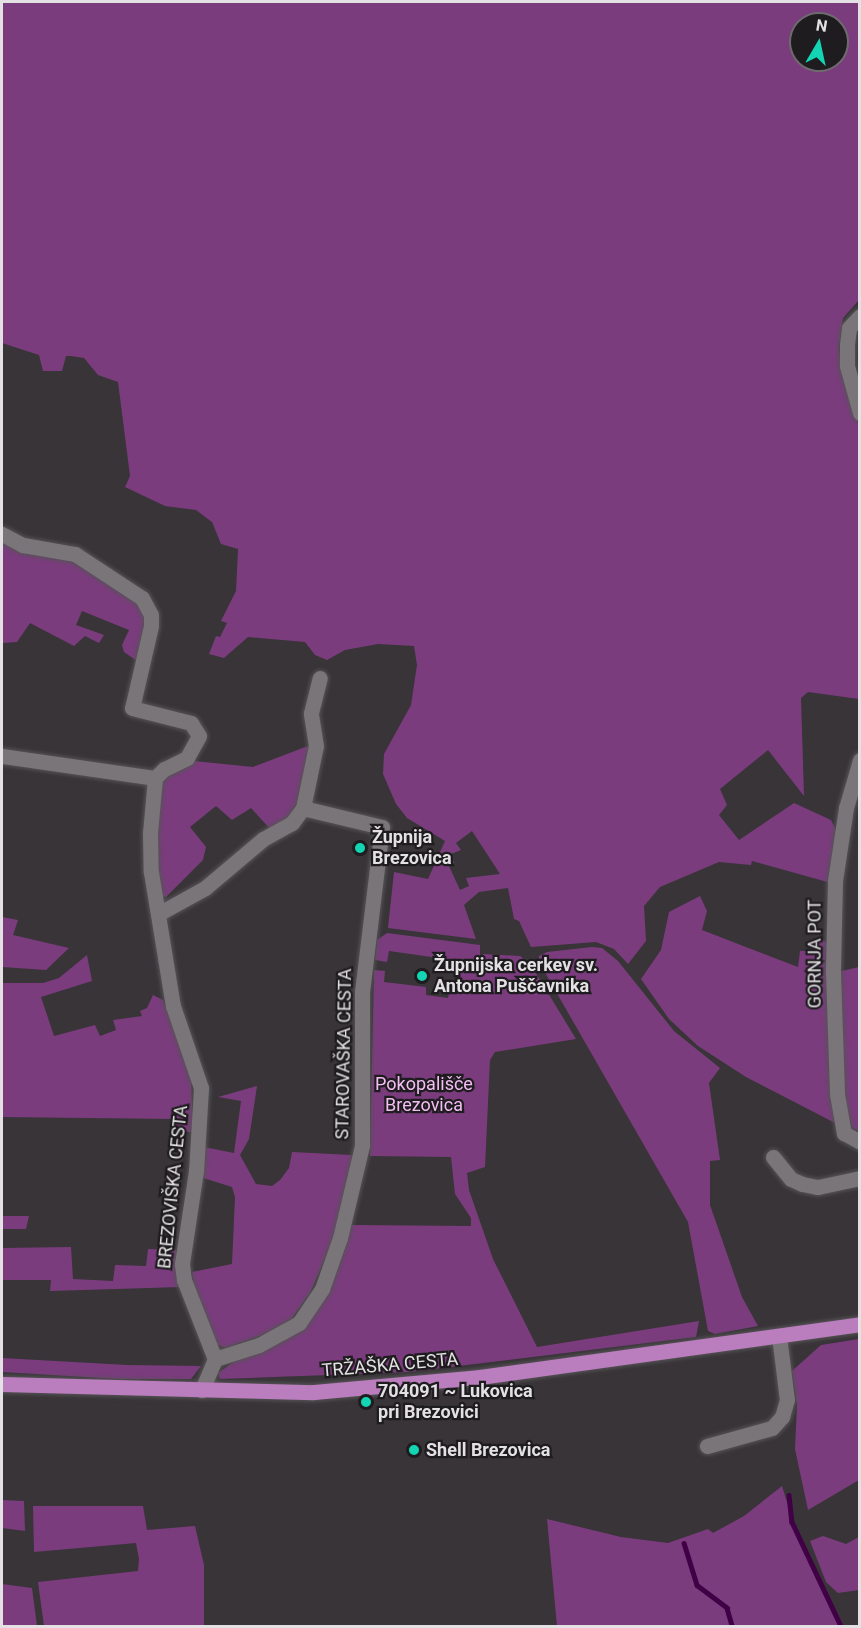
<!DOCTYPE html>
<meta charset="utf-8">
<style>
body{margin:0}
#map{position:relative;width:861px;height:1628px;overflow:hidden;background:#383438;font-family:Roboto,sans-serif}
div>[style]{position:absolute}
.green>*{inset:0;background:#7b3c7e}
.stream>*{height:4.5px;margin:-2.25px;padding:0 2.25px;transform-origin:2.25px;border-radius:2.25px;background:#410045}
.roads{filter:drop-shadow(0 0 2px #565356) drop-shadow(0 0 2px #565356)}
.minor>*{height:15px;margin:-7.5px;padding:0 7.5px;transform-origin:7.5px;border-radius:7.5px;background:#797579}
.major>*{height:15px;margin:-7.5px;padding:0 7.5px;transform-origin:7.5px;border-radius:7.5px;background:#ba7dbd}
.dots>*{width:16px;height:16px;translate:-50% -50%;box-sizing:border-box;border:3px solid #1e1c1e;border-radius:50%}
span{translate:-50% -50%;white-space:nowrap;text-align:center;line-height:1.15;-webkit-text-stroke:4.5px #1e1c1e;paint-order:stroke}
.poi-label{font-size:18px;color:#e4e1e4;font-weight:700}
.left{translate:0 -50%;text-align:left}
.street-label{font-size:18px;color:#e4e1e4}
.park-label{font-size:18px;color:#f4bef5}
.frame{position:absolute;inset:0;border:3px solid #e4e1e4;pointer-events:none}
.north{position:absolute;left:789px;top:12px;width:60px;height:60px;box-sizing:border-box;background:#1e1c1e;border:2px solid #6d6b6d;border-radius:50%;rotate:9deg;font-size:16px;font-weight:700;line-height:24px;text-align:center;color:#e4e1e4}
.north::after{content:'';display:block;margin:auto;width:21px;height:27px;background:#13d5b3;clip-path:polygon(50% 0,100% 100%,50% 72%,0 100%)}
</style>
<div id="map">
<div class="green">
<div style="clip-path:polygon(evenodd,2px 2px,859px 2px,859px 300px,843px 318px,839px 347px,841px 369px,859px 427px,859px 699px,808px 692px,801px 698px,804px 796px,768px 750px,720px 789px,727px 805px,719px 815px,739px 840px,794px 803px,831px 820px,836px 830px,831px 883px,752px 861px,751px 865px,719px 862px,660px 887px,644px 906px,646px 941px,628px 964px,614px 949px,596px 942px,531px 947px,519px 921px,514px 919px,508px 888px,479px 892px,464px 905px,476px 939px,388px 928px,394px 872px,428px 879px,445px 841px,407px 818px,396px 804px,383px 774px,384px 754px,411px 705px,417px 665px,414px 646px,378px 644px,345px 650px,327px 660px,315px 655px,305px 642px,248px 637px,224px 658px,209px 654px,216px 636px,220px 637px,227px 623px,221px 621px,236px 591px,238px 549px,221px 544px,212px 522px,196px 510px,165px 506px,125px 487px,130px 476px,118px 382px,98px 375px,84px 358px,71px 356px,66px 356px,62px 371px,43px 371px,39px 355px,2px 343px,2px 2px,801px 24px,837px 24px,837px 60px,801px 60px,801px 24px,2px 2px,472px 831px,500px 874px,466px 878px,469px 886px,460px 890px,449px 866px,454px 863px,451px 854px,461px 850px,456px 843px,472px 831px)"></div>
<div style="clip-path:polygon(2px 539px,83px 563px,130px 593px,147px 619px,137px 661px,124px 652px,122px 645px,129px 630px,82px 611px,76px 625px,104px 635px,99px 643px,85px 636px,74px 646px,30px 623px,17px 642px,2px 643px)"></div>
<div style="clip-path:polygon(313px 744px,301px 796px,286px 821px,271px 830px,251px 808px,232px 820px,216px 806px,190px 827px,206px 847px,203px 860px,166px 897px,162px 896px,156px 844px,161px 786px,171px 771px,194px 761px,253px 767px)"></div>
<div style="clip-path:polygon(700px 896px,707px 911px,702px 930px,798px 967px,800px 951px,810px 951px,819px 937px,828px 944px,837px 1124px,746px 1077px,698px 1046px,669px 1019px,641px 979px,661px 950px,669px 912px)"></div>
<div style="clip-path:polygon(2px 917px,18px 920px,13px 935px,69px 948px,46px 970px,2px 967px)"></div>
<div style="clip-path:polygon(387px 933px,480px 945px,480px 966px,483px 954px,520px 956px,531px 965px,576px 1039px,495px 1052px,490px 1060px,485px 1167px,467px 1173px,469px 1190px,493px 1259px,537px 1347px,699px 1321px,696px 1337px,409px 1372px,220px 1379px,218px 1373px,235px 1361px,282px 1342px,305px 1324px,327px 1292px,352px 1225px,471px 1226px,471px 1218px,455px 1194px,451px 1157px,370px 1156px,374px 970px,385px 971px,384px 982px,426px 987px,426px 995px,448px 998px,450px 987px,458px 983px,461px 967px,453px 960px,389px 951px,387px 962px,375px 960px,377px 940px)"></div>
<div style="clip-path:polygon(592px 947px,602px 948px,618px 961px,674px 1031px,720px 1068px,709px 1083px,720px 1160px,710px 1161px,710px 1205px,742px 1297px,758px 1326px,715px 1334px,708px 1331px,688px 1222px,539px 962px,539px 956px,547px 952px)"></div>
<div style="clip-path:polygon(87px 955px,92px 981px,41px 997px,54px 1036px,95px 1025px,100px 1036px,116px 1030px,113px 1020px,142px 1016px,140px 1011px,147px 1008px,153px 995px,163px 1000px,191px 1078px,193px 1132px,175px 1132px,174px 1119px,2px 1117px,2px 983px,43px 983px,59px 978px)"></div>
<div style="clip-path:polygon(859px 967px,858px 1098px,859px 1131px,852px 1128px,839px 1080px,837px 972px)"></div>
<div style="clip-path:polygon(257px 1086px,249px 1139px,240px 1155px,256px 1184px,272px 1186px,280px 1180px,289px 1168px,292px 1152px,352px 1155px,347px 1191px,330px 1247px,310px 1293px,292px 1318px,274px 1331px,225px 1348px,218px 1345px,195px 1294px,192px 1272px,232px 1264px,235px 1197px,232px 1187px,200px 1177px,204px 1147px,234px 1153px,241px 1101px,218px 1097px)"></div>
<div style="clip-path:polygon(2px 1216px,29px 1216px,26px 1229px,2px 1229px)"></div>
<div style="clip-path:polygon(71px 1247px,73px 1279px,113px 1281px,115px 1265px,146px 1266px,148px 1249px,176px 1250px,181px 1287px,50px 1291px,51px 1280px,2px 1280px,2px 1248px)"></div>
<div style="clip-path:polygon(859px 1339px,859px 1480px,808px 1510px,795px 1449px,797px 1405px,792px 1371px,821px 1345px)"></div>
<div style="clip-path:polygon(2px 1358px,127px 1365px,201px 1366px,191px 1379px,118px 1379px,2px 1372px)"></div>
<div style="clip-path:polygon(782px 1486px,800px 1544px,840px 1626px,557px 1626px,547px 1519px,621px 1537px,668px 1543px,708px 1529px,713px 1533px,744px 1516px)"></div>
<div style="clip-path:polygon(2px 1500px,24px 1501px,25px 1531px,2px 1528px)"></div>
<div style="clip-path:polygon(33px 1506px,143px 1506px,147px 1530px,195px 1526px,204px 1565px,204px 1626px,44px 1626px,38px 1582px,138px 1571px,139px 1559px,136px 1543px,34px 1552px)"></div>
<div style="clip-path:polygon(823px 1536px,846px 1544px,859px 1537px,859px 1590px,838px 1593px,826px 1582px,810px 1541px)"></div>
<div style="clip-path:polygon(2px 1584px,32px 1588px,37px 1626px,2px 1626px)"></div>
</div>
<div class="stream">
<div style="left:789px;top:1495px;width:27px;rotate:84deg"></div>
<div style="left:792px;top:1522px;width:115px;rotate:64.8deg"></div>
<div style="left:684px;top:1543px;width:44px;rotate:72.8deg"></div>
<div style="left:697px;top:1585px;width:38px;rotate:37deg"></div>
<div style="left:727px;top:1608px;width:19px;rotate:74deg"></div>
</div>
<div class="roads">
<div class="minor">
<div style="left:860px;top:316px;width:16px;rotate:133deg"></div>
<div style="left:849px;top:328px;width:17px;rotate:97deg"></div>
<div style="left:847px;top:345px;width:21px;rotate:90deg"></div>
<div style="left:847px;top:366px;width:49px;rotate:74.5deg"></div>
<div style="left:2px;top:534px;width:24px;rotate:28deg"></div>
<div style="left:23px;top:545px;width:53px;rotate:9.8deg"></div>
<div style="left:75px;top:554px;width:80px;rotate:33.3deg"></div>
<div style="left:142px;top:598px;width:19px;rotate:62deg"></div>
<div style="left:151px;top:615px;width:11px;rotate:90deg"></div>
<div style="left:151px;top:626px;width:84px;rotate:103deg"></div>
<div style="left:132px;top:708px;width:61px;rotate:14.3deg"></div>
<div style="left:191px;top:723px;width:15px;rotate:58deg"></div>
<div style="left:199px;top:736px;width:25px;rotate:119deg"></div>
<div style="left:187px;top:758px;width:25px;rotate:154deg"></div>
<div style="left:164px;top:769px;width:13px;rotate:135deg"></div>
<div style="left:155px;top:778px;width:55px;rotate:95.2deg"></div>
<div style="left:150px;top:833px;width:39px;rotate:89deg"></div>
<div style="left:151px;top:872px;width:136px;rotate:80.7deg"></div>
<div style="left:173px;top:1006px;width:87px;rotate:71.1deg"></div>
<div style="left:201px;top:1088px;width:83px;rotate:93.4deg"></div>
<div style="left:196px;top:1171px;width:94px;rotate:98.6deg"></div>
<div style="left:182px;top:1264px;width:16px;rotate:83deg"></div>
<div style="left:184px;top:1280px;width:85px;rotate:68.6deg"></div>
<div style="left:215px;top:1359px;width:34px;rotate:113deg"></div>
<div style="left:2px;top:756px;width:155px;rotate:8.2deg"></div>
<div style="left:860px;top:760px;width:50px;rotate:106.3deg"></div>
<div style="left:846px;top:808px;width:74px;rotate:98.6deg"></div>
<div style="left:835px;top:881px;width:91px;rotate:91.3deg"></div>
<div style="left:833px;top:972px;width:122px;rotate:88.1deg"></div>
<div style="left:837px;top:1094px;width:40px;rotate:80deg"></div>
<div style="left:844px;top:1133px;width:18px;rotate:29deg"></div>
<div style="left:158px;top:914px;width:54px;rotate:-29deg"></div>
<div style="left:205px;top:888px;width:76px;rotate:-40.2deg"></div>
<div style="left:263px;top:839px;width:33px;rotate:-29deg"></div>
<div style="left:292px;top:823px;width:19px;rotate:-54deg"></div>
<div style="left:303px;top:808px;width:63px;rotate:-78.2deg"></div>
<div style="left:316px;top:746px;width:33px;rotate:-99deg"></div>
<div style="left:311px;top:713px;width:36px;rotate:-76deg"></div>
<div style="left:773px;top:1157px;width:28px;rotate:51deg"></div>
<div style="left:791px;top:1179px;width:12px;rotate:24deg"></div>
<div style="left:802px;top:1184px;width:16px;rotate:11deg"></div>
<div style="left:818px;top:1187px;width:43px;rotate:-12.1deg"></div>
<div style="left:215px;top:1359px;width:46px;rotate:-17.7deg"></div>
<div style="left:259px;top:1345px;width:46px;rotate:-28.8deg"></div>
<div style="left:299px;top:1323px;width:41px;rotate:-55.9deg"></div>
<div style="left:322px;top:1289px;width:54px;rotate:-70.6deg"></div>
<div style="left:340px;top:1238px;width:95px;rotate:-76.6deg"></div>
<div style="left:362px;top:1146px;width:154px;rotate:-90deg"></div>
<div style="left:362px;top:992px;width:166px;rotate:-83.1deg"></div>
<div style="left:382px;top:827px;width:81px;rotate:-166.5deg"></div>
<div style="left:707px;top:1446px;width:67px;rotate:-15.5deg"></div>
<div style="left:772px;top:1428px;width:15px;rotate:-48deg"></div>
<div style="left:782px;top:1417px;width:18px;rotate:-74deg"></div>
<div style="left:787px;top:1400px;width:64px;rotate:-97.1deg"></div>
</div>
<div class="major">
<div style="left:2px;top:1384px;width:312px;rotate:1.5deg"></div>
<div style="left:314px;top:1392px;width:167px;rotate:-5.2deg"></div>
<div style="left:480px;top:1377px;width:384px;rotate:-7.9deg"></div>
</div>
</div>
<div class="dots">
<div style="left:360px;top:848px;background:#13d5b3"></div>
<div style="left:422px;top:976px;background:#13d5b3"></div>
<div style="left:366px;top:1402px;background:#13d5b3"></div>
<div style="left:414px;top:1450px;background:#13d5b3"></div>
</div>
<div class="poi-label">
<span class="left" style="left:372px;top:848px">Župnija<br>Brezovica</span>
<span class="left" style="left:434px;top:976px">Župnijska cerkev sv.<br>Antona Puščavnika</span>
<span class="left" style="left:378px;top:1402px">704091 ~ Lukovica<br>pri Brezovici</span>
<span class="left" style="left:426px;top:1450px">Shell Brezovica</span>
</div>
<div class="street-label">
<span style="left:815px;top:954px;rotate:-90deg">GORNJA POT</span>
<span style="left:344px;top:1054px;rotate:-89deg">STAROVAŠKA CESTA</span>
<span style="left:173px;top:1187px;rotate:-84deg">BREZOVIŠKA CESTA</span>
<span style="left:390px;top:1365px;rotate:-5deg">TRŽAŠKA CESTA</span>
</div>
<div class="park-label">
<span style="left:424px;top:1095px">Pokopališče<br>Brezovica</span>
</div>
<div class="frame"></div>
<div class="north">N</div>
</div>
